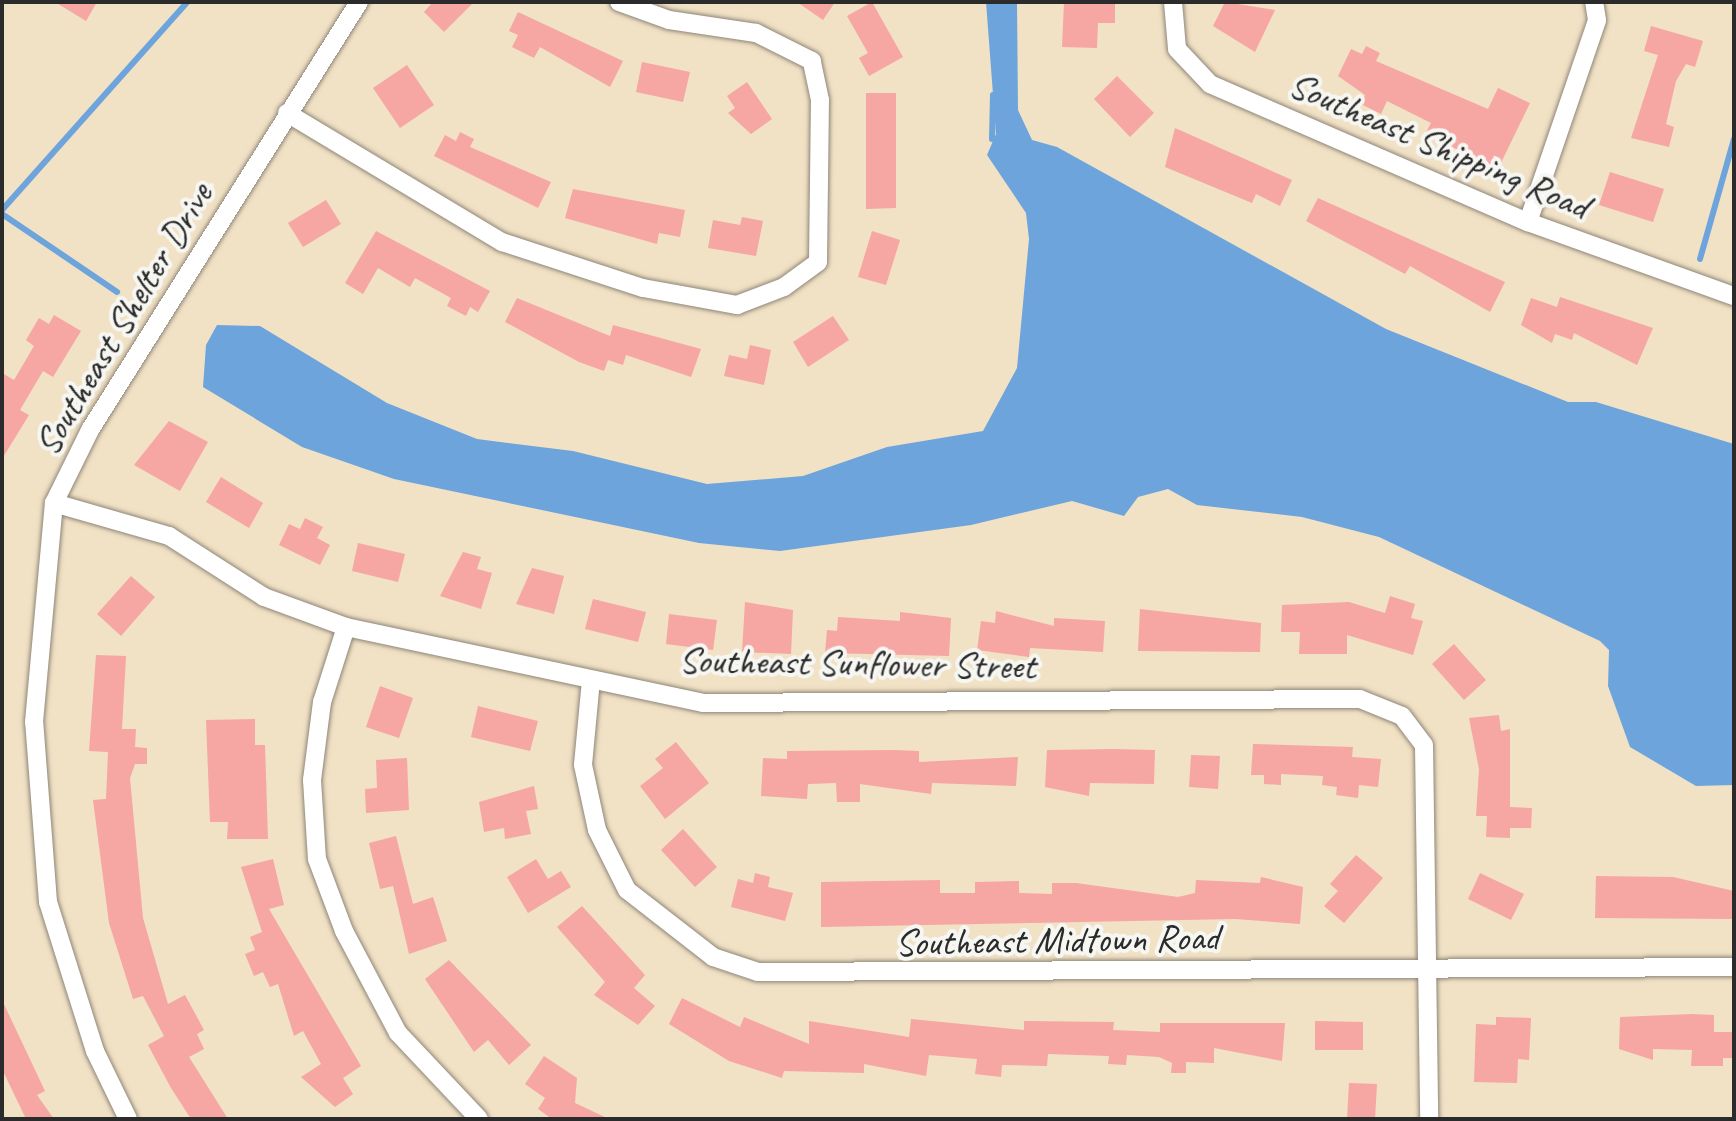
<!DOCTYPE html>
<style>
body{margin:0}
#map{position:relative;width:1736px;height:1121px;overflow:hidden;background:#f1e1c5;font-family:Caveat,sans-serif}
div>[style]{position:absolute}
.water>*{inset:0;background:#6ea4dc}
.stream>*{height:6px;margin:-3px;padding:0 3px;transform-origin:3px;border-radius:3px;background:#6ea4dc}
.building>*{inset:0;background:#f6a6a3}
.roads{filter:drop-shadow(0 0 2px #8e8678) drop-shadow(0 0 2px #8e8678)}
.minor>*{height:18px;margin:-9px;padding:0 9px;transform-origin:9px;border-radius:9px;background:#fff}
span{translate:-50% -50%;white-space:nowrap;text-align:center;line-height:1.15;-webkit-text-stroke:8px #f6f6f2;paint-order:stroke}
.street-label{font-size:38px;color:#2b2b2b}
.frame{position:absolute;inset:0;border:4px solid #2b2b2b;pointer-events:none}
</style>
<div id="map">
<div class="water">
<div style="clip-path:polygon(986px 2px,1017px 2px,1018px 110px,1032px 140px,1057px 147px,1386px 329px,1568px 402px,1596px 402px,1734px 444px,1734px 785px,1696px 786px,1630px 747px,1608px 686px,1609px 650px,1600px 641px,1379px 537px,1302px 517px,1197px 505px,1168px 489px,1138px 497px,1124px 516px,1072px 501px,971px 525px,780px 551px,699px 543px,394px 479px,302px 447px,203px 387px,206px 345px,217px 325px,260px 326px,387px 403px,477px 439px,573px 451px,707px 484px,803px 476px,887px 447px,983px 431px,1017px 368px,1029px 239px,1026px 213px,987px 155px,996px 134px)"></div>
</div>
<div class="stream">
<div style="left:992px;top:139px;width:44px;rotate:-88.7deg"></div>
<div style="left:2px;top:210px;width:278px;rotate:-48.3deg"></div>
<div style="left:2px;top:214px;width:139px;rotate:34.1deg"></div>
<div style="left:1700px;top:259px;width:125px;rotate:-74.2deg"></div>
</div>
<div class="building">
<div style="clip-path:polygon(55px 2px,97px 2px,86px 21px)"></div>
<div style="clip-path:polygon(433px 2px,474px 2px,444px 32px,424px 12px)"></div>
<div style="clip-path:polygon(797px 2px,835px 2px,823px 20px)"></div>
<div style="clip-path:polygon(872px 2px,903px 57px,869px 76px,859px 58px,868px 53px,847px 16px)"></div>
<div style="clip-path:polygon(1064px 2px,1115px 3px,1115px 23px,1098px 23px,1097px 48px,1062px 47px)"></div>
<div style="clip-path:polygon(1225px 2px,1275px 10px,1255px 52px,1213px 26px)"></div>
<div style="clip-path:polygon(518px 12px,623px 61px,610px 87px,540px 47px,534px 58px,512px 47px,518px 35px,509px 31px)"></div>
<div style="clip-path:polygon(1651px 26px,1703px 41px,1695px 67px,1686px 64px,1676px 81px,1666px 124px,1674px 127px,1669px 147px,1631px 138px,1658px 55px,1644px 51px)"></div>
<div style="clip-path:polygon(1366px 46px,1380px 53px,1376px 61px,1488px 109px,1498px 88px,1530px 103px,1498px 169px,1425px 134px,1431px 123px,1387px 101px,1381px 114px,1361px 104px,1365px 95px,1338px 76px,1351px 49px,1362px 54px)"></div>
<div style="clip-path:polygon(642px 62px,690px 72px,683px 102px,636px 92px)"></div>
<div style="clip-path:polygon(407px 65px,434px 105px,400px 128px,373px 88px)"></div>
<div style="clip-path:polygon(1117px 76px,1154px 113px,1130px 137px,1094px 99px)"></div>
<div style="clip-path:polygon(747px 82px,772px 119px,751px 134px,728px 113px,735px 108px,727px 96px)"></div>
<div style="clip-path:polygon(866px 93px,896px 93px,896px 208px,866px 209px)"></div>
<div style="clip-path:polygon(1175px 128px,1292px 180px,1280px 206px,1256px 194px,1252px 203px,1165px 167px)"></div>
<div style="clip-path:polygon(460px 132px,474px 139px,470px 147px,551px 182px,538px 208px,434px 156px,445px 135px,456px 141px)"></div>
<div style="clip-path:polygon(1610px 172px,1664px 189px,1653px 222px,1599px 205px)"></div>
<div style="clip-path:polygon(573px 189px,685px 210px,680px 237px,659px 233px,657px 244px,565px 218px)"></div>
<div style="clip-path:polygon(1318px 198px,1505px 282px,1490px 312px,1410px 266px,1405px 274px,1306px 221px)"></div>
<div style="clip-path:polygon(326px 200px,341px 224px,303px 247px,288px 223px)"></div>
<div style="clip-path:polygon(742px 217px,763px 221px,756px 256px,708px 248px,713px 220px,740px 225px)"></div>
<div style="clip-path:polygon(376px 231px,490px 291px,478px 312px,470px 307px,466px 316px,447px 306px,451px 298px,415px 278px,410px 287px,378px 268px,363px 294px,345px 283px)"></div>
<div style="clip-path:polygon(872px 231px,900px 240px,886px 285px,858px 277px)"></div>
<div style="clip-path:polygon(1560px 297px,1653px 328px,1637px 365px,1574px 333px,1572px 340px,1555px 334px,1552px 343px,1521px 325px,1531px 298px,1557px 307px)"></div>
<div style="clip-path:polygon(517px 298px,610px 336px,613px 325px,701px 349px,691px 377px,626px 355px,623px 365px,608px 360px,604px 371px,579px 362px,505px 322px)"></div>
<div style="clip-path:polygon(54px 315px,81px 331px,53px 377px,43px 371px,20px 410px,29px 415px,2px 459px,2px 373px,14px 380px,34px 346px,26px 340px,39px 318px,49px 324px)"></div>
<div style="clip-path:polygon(833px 316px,849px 340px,808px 367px,793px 342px)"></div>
<div style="clip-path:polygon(750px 345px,771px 350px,764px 385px,724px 376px,729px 355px,747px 359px)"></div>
<div style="clip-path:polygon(169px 421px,208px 442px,180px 491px,134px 465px)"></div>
<div style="clip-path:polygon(221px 477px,263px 503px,249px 528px,206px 502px)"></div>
<div style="clip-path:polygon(305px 518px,323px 527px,317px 538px,330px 545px,320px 565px,279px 545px,289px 524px,300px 529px)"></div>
<div style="clip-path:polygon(358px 543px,405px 554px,398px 582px,352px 571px)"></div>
<div style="clip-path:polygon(463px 552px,481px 557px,477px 569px,492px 573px,481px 609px,440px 596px)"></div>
<div style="clip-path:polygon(532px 568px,564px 576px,554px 614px,516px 604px)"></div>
<div style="clip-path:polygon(131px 576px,155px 597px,121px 636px,97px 614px)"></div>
<div style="clip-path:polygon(1390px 596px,1415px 604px,1411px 618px,1423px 621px,1413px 655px,1347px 635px,1347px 654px,1299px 654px,1300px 632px,1281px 632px,1282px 605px,1349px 602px,1385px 613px)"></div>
<div style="clip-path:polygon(593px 599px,646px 612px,638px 642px,585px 629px)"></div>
<div style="clip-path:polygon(745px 602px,793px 610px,791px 654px,742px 652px)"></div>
<div style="clip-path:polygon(1140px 609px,1261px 623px,1260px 652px,1138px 651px)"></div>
<div style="clip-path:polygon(996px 611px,1054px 626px,1054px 618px,1105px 621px,1103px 652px,1030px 648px,1029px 657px,977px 650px,981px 621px,995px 623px)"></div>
<div style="clip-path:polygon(900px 612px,951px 618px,949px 656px,825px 653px,827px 630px,837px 631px,838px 617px,900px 621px)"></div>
<div style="clip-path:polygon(669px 614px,717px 620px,713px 650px,666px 644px)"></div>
<div style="clip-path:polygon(1454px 644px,1486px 680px,1464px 700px,1432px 664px)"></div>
<div style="clip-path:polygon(96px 655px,126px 656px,122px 729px,136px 729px,135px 747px,147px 748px,147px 764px,135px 764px,130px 778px,143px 918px,168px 1004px,185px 995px,204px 1030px,197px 1034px,204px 1049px,189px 1057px,228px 1119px,191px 1119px,171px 1088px,148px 1045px,164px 1036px,143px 996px,133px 999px,109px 923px,93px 800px,106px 799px,108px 752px,89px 751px)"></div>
<div style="clip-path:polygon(380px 686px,413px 698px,399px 738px,366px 727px)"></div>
<div style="clip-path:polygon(478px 706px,538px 721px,530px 751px,471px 737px)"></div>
<div style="clip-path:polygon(1499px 715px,1501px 731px,1510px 729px,1510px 807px,1532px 808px,1531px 828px,1510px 828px,1510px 838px,1486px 837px,1487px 816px,1476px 816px,1479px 769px,1469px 718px)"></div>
<div style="clip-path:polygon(255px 719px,255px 745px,265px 745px,268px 839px,227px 839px,228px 822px,210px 822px,206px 720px)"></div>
<div style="clip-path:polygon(676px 742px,709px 783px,665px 819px,640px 786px,663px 768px,655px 759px)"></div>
<div style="clip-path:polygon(1253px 744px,1353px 747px,1352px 757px,1381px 759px,1378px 787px,1359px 785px,1358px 798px,1336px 795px,1337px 787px,1322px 785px,1323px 776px,1281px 774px,1281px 785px,1264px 784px,1264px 775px,1251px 775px)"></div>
<div style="clip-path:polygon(1113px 749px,1155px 750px,1154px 784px,1090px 783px,1089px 796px,1045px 787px,1047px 750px)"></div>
<div style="clip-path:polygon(894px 750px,919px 751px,919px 762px,1018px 757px,1016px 786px,932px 783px,931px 794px,860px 784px,860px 802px,837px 802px,836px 783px,808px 784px,807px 799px,761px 796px,763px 758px,787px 759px,787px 751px)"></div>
<div style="clip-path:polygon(1191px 755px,1220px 756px,1218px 789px,1189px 787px)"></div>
<div style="clip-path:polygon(407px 758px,409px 810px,366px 813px,365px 789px,377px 788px,376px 760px)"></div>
<div style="clip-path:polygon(534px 786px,538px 809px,526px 811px,531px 834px,505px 839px,504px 828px,484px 832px,479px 802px)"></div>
<div style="clip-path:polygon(683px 829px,717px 867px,695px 887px,661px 850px)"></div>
<div style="clip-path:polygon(396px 836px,413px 904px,433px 897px,447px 941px,409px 954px,393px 886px,380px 889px,369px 843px)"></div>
<div style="clip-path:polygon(1356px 855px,1383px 878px,1344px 923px,1324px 906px,1338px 891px,1330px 884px)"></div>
<div style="clip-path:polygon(273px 859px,284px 905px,269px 909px,361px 1066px,343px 1078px,353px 1094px,335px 1107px,301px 1077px,321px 1064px,303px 1031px,294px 1036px,278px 984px,270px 987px,263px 972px,254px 976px,245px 954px,255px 950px,250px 937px,262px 932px,241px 867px)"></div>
<div style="clip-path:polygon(536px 859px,548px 879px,561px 871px,571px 887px,528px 913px,507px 877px)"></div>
<div style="clip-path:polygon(755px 873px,770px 877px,768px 887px,793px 893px,785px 921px,731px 907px,738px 879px,753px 883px)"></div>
<div style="clip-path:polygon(1480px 873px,1524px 894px,1511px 920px,1468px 899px)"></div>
<div style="clip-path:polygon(1596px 876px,1673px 877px,1734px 891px,1734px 919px,1595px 918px)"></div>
<div style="clip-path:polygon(1261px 877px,1303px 887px,1300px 924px,1235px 919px,821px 927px,821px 882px,940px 880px,940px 893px,975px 893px,975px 882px,1019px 881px,1019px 893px,1052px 894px,1052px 883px,1076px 883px,1178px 897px,1195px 893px,1196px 880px,1260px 883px)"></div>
<div style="clip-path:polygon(582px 906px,645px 975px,634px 988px,655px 1006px,638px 1025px,594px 995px,605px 982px,557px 927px)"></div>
<div style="clip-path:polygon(449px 960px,531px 1045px,509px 1065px,488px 1040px,474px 1052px,425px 979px)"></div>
<div style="clip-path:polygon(682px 998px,740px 1027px,744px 1017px,809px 1044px,809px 1021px,909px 1037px,911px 1019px,1024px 1030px,1024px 1021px,1114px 1022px,1113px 1030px,1160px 1032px,1160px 1023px,1285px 1023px,1282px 1061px,1214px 1048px,1214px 1063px,1186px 1062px,1186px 1073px,1171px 1073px,1172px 1063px,1159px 1057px,1127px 1055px,1126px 1065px,1108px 1064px,1109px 1056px,1048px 1054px,1047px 1066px,1002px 1065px,1001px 1077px,975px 1074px,977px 1059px,929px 1055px,926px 1076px,864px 1064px,864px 1073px,784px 1071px,782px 1078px,729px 1061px,669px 1024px)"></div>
<div style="clip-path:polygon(2px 1000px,45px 1091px,37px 1095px,54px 1119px,26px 1119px,2px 1069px)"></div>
<div style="clip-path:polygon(1692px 1014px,1714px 1015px,1714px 1032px,1734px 1032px,1734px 1058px,1723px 1058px,1723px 1066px,1691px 1066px,1692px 1050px,1653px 1049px,1653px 1060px,1619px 1049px,1620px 1017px)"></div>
<div style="clip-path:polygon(1496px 1017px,1531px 1018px,1529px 1060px,1518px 1059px,1517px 1083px,1474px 1082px,1476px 1024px,1496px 1025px)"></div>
<div style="clip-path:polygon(1315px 1021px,1363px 1022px,1363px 1050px,1315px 1050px)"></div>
<div style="clip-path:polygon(544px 1056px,577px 1078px,575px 1103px,609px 1119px,552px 1119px,538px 1109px,545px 1098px,525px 1084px)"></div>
<div style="clip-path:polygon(1349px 1083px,1377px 1084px,1375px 1119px,1347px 1119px)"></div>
</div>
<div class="roads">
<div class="minor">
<div style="left:1173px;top:2px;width:47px;rotate:85.1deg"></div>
<div style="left:1177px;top:49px;width:48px;rotate:46.7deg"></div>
<div style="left:1210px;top:84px;width:347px;rotate:23.5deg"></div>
<div style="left:1528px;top:222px;width:219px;rotate:19.8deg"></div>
<div style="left:287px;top:113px;width:251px;rotate:31deg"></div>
<div style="left:502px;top:242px;width:148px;rotate:18.1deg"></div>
<div style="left:643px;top:288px;width:96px;rotate:10.3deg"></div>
<div style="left:737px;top:305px;width:50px;rotate:-21deg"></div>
<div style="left:784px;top:287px;width:42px;rotate:-36.3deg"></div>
<div style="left:818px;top:262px;width:162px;rotate:-89.3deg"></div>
<div style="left:820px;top:100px;width:40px;rotate:-102deg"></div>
<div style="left:812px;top:61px;width:63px;rotate:-153.4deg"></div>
<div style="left:756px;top:33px;width:88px;rotate:-171.5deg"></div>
<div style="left:669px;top:20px;width:53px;rotate:-160.2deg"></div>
<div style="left:1528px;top:222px;width:213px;rotate:-71.1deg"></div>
<div style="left:1597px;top:20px;width:18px;rotate:-99deg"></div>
<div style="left:54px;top:503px;width:120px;rotate:16deg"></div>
<div style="left:169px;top:536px;width:113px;rotate:32.7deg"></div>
<div style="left:264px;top:597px;width:87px;rotate:20.1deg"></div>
<div style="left:346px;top:627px;width:365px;rotate:12deg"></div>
<div style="left:703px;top:703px;width:657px;rotate:-0.35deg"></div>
<div style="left:1360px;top:699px;width:45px;rotate:22deg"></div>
<div style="left:1402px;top:716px;width:36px;rotate:53deg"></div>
<div style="left:1424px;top:745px;width:374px;rotate:89.2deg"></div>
<div style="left:346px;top:627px;width:79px;rotate:107.7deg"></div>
<div style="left:322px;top:702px;width:79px;rotate:97.3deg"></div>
<div style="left:312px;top:780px;width:79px;rotate:86.4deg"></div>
<div style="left:317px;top:859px;width:77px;rotate:69.4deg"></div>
<div style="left:344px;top:931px;width:115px;rotate:62.1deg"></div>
<div style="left:398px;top:1033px;width:118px;rotate:46.7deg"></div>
<div style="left:591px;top:680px;width:85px;rotate:95.4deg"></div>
<div style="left:583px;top:765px;width:66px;rotate:77.8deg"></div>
<div style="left:597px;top:830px;width:67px;rotate:63.4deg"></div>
<div style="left:627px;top:890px;width:109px;rotate:37.9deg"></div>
<div style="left:713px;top:957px;width:47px;rotate:18.4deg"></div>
<div style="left:758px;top:972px;width:976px;rotate:-0.29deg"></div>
<div style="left:128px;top:1119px;width:76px;rotate:-115.9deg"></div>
<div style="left:95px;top:1051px;width:156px;rotate:-107.5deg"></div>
<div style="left:48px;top:902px;width:181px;rotate:-94.4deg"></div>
<div style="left:34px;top:722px;width:220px;rotate:-84.8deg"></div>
<div style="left:54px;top:503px;width:81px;rotate:-63.7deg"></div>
<div style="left:90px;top:430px;width:506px;rotate:-57.85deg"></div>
</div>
</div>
<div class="street-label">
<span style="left:1439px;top:145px;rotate:23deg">Southeast Shipping Road</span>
<span style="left:123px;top:319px;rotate:-59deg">Southeast Shelter Drive</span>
<span style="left:857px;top:663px;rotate:1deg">Southeast Sunflower Street</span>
<span style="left:1057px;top:940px;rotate:-1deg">Southeast Midtown Road</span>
</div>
<div class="frame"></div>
</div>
